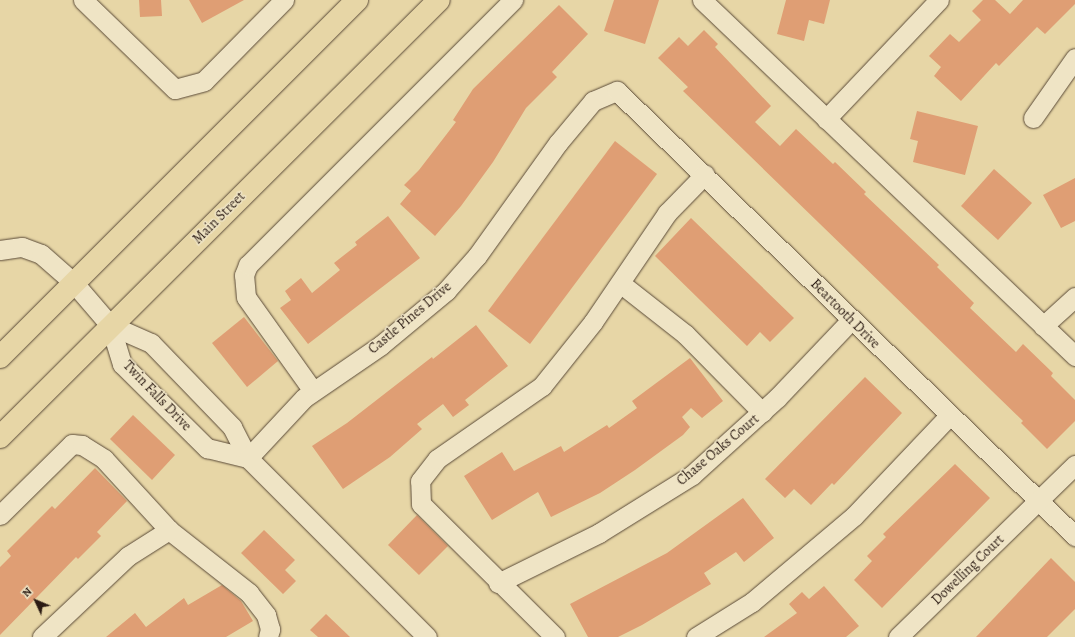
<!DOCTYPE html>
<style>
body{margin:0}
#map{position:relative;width:1075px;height:637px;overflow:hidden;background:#e7d6a6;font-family:Alegreya,serif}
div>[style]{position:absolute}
.building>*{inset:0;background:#df9e74}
.roads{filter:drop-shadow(0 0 1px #5a4a38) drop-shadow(0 0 1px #5a4a38)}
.minor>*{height:19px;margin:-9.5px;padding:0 9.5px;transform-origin:9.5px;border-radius:9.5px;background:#efe4c5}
.major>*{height:22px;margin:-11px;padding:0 11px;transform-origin:11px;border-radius:11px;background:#e7d6a6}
span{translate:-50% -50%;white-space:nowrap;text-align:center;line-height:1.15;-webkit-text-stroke:3px #efe4c5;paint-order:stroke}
.street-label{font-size:14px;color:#2b1b13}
.north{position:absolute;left:16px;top:581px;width:40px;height:40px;-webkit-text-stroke:3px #efe4c5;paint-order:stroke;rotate:314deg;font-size:11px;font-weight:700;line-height:16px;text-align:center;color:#2b1b13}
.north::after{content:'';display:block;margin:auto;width:14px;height:18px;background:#2b1b13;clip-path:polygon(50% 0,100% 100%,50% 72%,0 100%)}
</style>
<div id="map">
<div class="building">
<div style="clip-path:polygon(139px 0,161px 0,162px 16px,140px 17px)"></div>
<div style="clip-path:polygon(189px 0,244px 0,202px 23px)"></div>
<div style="clip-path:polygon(614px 0,659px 0,645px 44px,604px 31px)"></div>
<div style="clip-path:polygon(786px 0,830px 0,824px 24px,809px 20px,804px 41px,777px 34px)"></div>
<div style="clip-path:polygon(983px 0,995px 0,1010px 14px,1023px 0,1075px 0,1075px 4px,1045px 34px,1037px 27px,999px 66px,996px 63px,961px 101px,934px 76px,941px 67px,929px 56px,950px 34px,959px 42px,981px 20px,972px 11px)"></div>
<div style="clip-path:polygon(559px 5px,588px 34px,552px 72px,557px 77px,526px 108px,493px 162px,461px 206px,435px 236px,400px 204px,411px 191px,404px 185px,419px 170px,456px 122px,453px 120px,473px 89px)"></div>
<div style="clip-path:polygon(704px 30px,718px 44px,715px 47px,771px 106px,755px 122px,780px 146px,796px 129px,833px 164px,835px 162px,866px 192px,864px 194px,939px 265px,937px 267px,974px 303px,970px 308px,1016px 352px,1023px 344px,1053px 373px,1051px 376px,1075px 400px,1075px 421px,1047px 449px,1021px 423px,1023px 421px,683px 91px,688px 87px,658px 58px,679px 37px,688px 46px)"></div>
<div style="clip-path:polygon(917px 111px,978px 126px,965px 175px,913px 162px,918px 141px,910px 139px)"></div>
<div style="clip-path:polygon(615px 141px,657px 174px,530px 344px,488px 311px)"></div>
<div style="clip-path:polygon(994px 169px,1032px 203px,998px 240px,961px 206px)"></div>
<div style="clip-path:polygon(1075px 178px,1075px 221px,1061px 228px,1043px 195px)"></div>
<div style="clip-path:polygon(388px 216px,420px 258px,308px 344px,280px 308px,291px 300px,285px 291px,301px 278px,312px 293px,340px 270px,334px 263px,357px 245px,355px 242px)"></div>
<div style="clip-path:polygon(691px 218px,794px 318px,770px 342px,760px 332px,747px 346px,655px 256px)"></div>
<div style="clip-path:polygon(244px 317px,278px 361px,247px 387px,212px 343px)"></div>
<div style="clip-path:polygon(476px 325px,508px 366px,465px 400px,469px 405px,453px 417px,443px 404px,417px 424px,422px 429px,390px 457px,343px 489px,312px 446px,347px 423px,432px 357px,433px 359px)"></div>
<div style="clip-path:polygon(690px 358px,723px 401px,702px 418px,691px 408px,682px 417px,690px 427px,683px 435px,635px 470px,600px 493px,551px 517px,538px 492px,492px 520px,464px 476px,502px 452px,514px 471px,561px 446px,564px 452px,607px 425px,609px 428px,637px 408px,632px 401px)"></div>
<div style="clip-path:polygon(865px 377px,902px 413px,834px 485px,832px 483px,811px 505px,794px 489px,785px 498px,765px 479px)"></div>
<div style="clip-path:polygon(133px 415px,175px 455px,152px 480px,110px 439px)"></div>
<div style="clip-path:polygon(955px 464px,990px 498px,882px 608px,854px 580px,872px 561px,867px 556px,886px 537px,883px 534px)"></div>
<div style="clip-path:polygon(95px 468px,127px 501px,97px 532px,101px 536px,78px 559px,76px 557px,0 635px,0 567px,11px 556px,7px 551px,52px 506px,55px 509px)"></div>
<div style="clip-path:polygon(743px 498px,774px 538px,744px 562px,736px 552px,704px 573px,711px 584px,642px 625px,618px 637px,588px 637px,570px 604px,667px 553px)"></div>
<div style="clip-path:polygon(417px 515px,448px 546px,419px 575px,388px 545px)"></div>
<div style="clip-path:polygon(264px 530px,295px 560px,285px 570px,296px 581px,283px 594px,241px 553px)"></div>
<div style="clip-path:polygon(1051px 558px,1075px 582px,1075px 609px,1047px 637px,976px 637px)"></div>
<div style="clip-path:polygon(222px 585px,241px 601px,253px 621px,226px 637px,106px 637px,135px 613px,146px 627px,184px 598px,188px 605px)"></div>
<div style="clip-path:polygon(824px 586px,859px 626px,846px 637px,764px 637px,797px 613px,789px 604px,802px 592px,809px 599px)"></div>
<div style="clip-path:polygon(326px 614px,350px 637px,318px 637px,310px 630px)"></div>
</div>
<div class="roads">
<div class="minor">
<div style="left:83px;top:0;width:128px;rotate:44.1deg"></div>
<div style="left:175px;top:89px;width:30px;rotate:-15deg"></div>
<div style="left:204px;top:81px;width:114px;rotate:-45.4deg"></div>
<div style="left:702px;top:0;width:516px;rotate:43.66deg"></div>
<div style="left:1033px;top:118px;width:73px;rotate:-55deg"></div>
<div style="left:826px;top:119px;width:164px;rotate:-46.5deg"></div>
<div style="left:0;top:250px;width:22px;rotate:-8deg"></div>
<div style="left:22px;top:247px;width:20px;rotate:20deg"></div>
<div style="left:41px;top:254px;width:43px;rotate:41.2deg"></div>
<div style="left:73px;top:282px;width:57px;rotate:49.3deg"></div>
<div style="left:110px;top:325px;width:41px;rotate:72.9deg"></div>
<div style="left:122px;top:364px;width:120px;rotate:44.7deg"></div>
<div style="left:207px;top:448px;width:42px;rotate:13.7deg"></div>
<div style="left:620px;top:283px;width:83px;rotate:38.1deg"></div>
<div style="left:685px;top:334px;width:110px;rotate:45.4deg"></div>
<div style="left:110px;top:325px;width:45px;rotate:23.7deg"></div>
<div style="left:151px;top:343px;width:117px;rotate:46deg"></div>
<div style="left:232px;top:427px;width:35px;rotate:63deg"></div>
<div style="left:248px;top:458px;width:253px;rotate:45deg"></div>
<div style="left:1043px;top:326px;width:43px;rotate:-42.2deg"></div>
<div style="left:313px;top:391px;width:115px;rotate:-125.5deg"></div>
<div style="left:246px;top:297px;width:22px;rotate:-95deg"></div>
<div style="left:244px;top:275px;width:11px;rotate:-68deg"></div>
<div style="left:248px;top:265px;width:375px;rotate:-45deg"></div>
<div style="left:248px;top:458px;width:82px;rotate:-47deg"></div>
<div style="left:304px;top:398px;width:93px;rotate:-34.5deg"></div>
<div style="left:381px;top:345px;width:85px;rotate:-39.7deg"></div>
<div style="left:446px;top:291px;width:47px;rotate:-48.5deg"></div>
<div style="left:477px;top:256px;width:139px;rotate:-54.4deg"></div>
<div style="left:558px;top:143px;width:55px;rotate:-50.2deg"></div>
<div style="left:593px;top:101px;width:26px;rotate:-23deg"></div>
<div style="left:617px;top:91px;width:639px;rotate:44.18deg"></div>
<div style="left:0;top:515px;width:101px;rotate:-44.6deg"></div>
<div style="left:72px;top:444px;width:10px;rotate:6deg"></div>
<div style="left:82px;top:445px;width:26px;rotate:32deg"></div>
<div style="left:104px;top:459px;width:96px;rotate:47.5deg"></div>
<div style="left:169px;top:530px;width:102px;rotate:38.2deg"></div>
<div style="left:249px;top:593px;width:28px;rotate:52deg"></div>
<div style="left:266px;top:615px;width:15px;rotate:74deg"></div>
<div style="left:270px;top:629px;width:8px;rotate:104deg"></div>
<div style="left:498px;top:583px;width:113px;rotate:-26.3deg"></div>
<div style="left:599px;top:533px;width:110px;rotate:-31.9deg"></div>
<div style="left:692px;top:475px;width:115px;rotate:-42.2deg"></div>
<div style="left:777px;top:398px;width:108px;rotate:-46.5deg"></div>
<div style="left:42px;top:637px;width:118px;rotate:-43.3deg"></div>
<div style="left:128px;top:556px;width:49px;rotate:-32.4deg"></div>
<div style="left:555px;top:637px;width:189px;rotate:-135.2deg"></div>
<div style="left:421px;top:504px;width:23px;rotate:-92deg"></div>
<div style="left:420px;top:481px;width:28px;rotate:-52deg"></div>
<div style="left:437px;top:459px;width:128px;rotate:-34.8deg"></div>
<div style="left:542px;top:386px;width:82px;rotate:-51.4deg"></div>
<div style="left:593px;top:322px;width:132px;rotate:-55.8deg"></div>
<div style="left:667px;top:213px;width:54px;rotate:-45.7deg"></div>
<div style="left:696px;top:637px;width:66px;rotate:-32deg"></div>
<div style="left:752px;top:602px;width:133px;rotate:-40.1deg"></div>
<div style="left:854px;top:516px;width:138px;rotate:-46.5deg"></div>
<div style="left:898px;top:637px;width:247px;rotate:-44.2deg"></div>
</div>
<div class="major">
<div style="left:0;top:357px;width:505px;rotate:-45deg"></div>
<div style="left:0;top:437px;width:619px;rotate:-44.87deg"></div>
</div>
</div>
<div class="street-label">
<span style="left:219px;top:218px;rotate:-45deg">Main Street</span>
<span style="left:845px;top:314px;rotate:45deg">Beartooth Drive</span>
<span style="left:410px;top:318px;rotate:-40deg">Castle Pines Drive</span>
<span style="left:157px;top:396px;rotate:46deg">Twin Falls Drive</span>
<span style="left:718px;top:450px;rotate:-40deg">Chase Oaks Court</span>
<span style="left:968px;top:570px;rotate:-44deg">Dowelling Court</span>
</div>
<div class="north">N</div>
</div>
